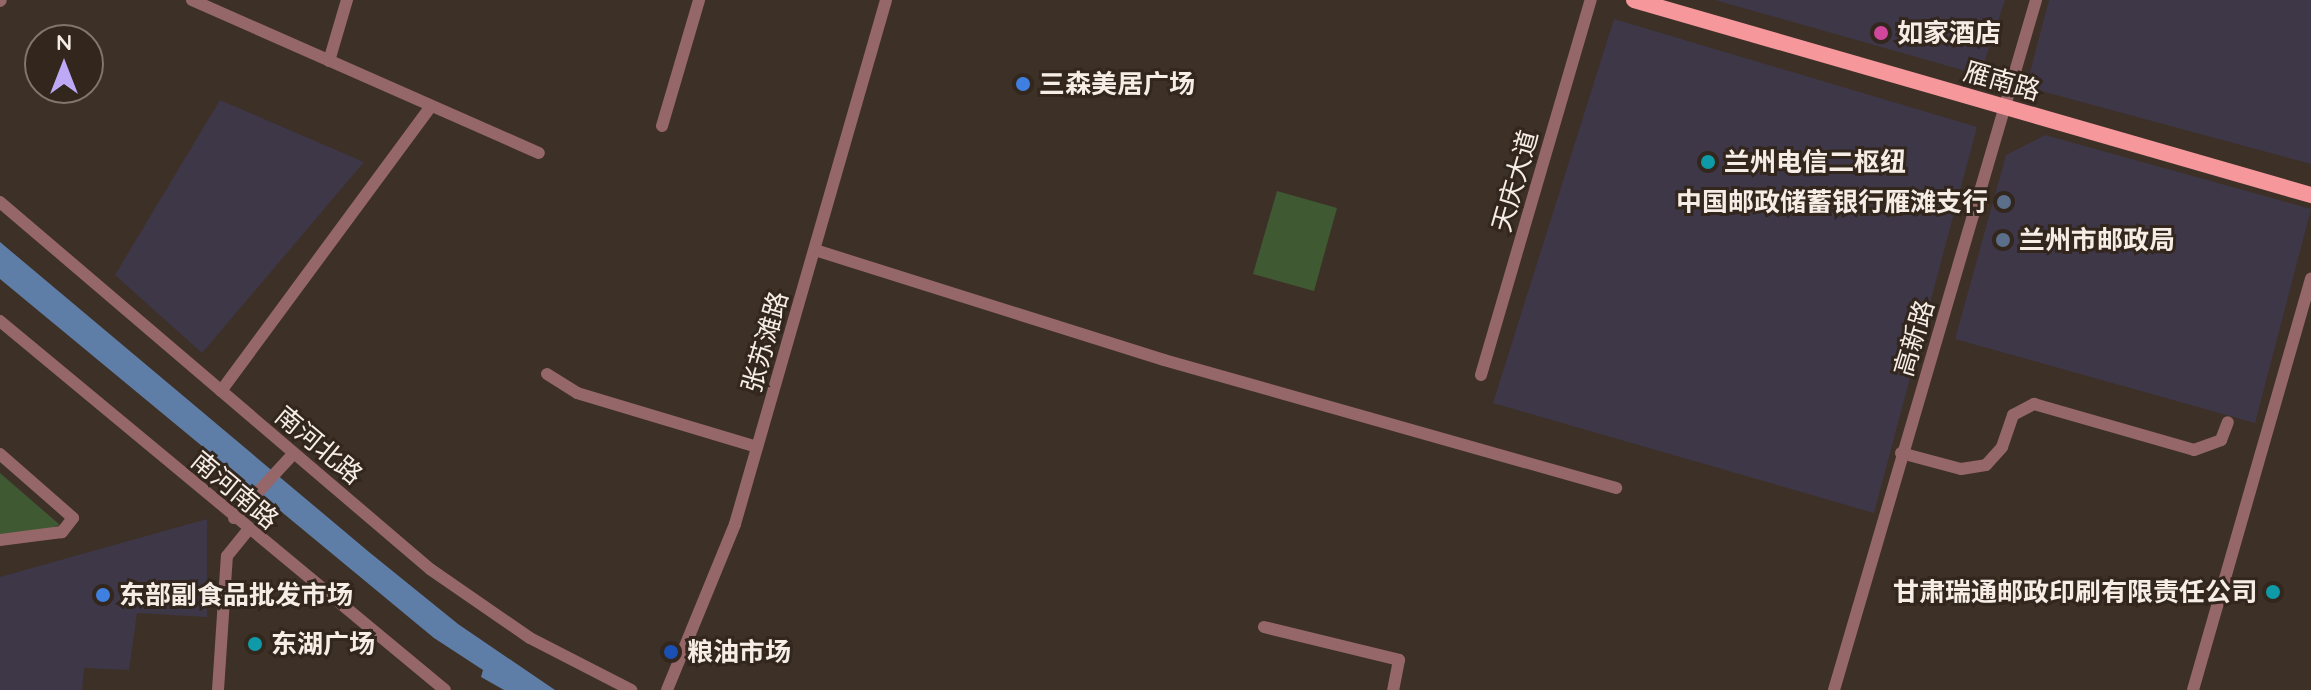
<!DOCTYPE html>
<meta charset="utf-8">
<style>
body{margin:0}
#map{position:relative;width:2311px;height:690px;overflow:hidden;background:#3d3027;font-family:Quicksand,"Noto Sans SC",sans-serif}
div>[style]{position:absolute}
.commercial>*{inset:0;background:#3e3748}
.green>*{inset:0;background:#3f5933}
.water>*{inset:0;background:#5e7ea7}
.minor>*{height:12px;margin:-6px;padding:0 6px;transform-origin:6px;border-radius:6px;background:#956768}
.major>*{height:16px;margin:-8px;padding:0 8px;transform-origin:8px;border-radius:8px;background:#f6979c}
.dots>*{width:22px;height:22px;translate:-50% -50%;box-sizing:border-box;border:4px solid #32261d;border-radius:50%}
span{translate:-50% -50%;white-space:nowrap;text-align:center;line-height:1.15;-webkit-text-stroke:6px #32261d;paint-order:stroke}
.poi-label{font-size:26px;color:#f6ede7;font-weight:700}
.left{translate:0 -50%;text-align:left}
.right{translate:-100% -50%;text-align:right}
.street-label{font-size:26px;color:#f6ede7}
.north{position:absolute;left:24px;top:24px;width:80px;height:80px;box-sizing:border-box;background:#32261d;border:2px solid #80766e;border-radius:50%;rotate:0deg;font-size:22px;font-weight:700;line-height:32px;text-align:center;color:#f6ede7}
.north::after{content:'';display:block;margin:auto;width:28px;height:36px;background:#bda9f5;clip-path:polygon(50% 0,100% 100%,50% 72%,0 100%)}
</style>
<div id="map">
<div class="commercial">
<div style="clip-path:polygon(1715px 0,2005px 0,1980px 75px)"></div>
<div style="clip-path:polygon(2049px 0,2311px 0,2311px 164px,2026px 87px)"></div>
<div style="clip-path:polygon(1614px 19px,1977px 127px,1874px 513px,1493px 403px)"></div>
<div style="clip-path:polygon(220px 100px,364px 162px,202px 353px,115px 275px)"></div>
<div style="clip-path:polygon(2045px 135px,2311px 209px,2255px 423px,1955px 339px,2006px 155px)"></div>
<div style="clip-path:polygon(207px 519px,207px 617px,137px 613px,129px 670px,84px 668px,82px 690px,0 690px,0 577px)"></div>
</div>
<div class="green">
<div style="clip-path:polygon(1277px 191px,1337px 208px,1314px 291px,1253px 274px)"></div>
<div style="clip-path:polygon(0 473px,60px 525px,0 543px)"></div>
</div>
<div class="water">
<div style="clip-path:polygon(0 242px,369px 552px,458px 624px,555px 690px,504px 690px,481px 677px,483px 670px,434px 638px,0 279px)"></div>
</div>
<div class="minor">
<div style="left:192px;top:0;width:379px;rotate:23.8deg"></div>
<div style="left:0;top:1px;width:1px;rotate:-45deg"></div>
<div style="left:329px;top:61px;width:64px;rotate:-73.6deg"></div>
<div style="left:662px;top:126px;width:131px;rotate:-73.6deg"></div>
<div style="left:0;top:202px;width:565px;rotate:40.48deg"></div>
<div style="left:430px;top:569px;width:121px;rotate:34.6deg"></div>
<div style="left:530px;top:638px;width:114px;rotate:27.2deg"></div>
<div style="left:815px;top:250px;width:366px;rotate:17.5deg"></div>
<div style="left:1164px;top:360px;width:470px;rotate:15.8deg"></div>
<div style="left:0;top:321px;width:578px;rotate:39.67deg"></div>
<div style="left:547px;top:374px;width:36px;rotate:32deg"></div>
<div style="left:577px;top:393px;width:188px;rotate:16.7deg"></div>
<div style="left:1481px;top:375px;width:391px;rotate:-73.7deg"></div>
<div style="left:221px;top:391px;width:354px;rotate:-53.6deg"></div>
<div style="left:1901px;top:453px;width:62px;rotate:14.9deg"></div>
<div style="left:1961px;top:469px;width:25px;rotate:-9deg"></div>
<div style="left:1986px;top:465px;width:24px;rotate:-48deg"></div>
<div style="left:2002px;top:447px;width:34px;rotate:-71deg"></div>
<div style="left:2013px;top:415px;width:24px;rotate:-28deg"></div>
<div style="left:2034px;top:404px;width:166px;rotate:16deg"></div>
<div style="left:2194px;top:450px;width:29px;rotate:-20deg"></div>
<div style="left:2221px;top:440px;width:19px;rotate:-69deg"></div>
<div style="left:0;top:454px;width:97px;rotate:41.2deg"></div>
<div style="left:73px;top:518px;width:18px;rotate:128deg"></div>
<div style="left:62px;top:532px;width:63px;rotate:172.6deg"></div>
<div style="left:234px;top:518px;width:88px;rotate:-47.3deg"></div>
<div style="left:1264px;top:627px;width:139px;rotate:13.7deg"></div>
<div style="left:1399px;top:660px;width:31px;rotate:101deg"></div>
<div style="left:218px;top:690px;width:134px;rotate:-86.2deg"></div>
<div style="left:227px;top:556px;width:33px;rotate:-51deg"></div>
<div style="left:667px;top:690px;width:179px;rotate:-67.7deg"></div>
<div style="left:735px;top:524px;width:545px;rotate:-73.92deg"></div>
<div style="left:1834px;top:690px;width:719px;rotate:-73.68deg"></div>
<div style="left:2193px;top:690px;width:428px;rotate:-74deg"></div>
</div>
<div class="major">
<div style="left:1634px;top:0;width:705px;rotate:16.07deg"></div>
</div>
<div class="dots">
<div style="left:1881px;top:33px;background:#d1479c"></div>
<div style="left:1023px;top:84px;background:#3f7fe0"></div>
<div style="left:1708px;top:162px;background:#0f9aa8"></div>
<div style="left:2004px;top:202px;background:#5c6f8a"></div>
<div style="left:2003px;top:240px;background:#5c6f8a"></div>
<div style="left:2273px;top:592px;background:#0f9aa8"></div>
<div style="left:103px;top:595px;background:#3f7fe0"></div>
<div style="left:255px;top:644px;background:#0f9aa8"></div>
<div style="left:671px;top:652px;background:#1a4fb4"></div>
</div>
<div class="poi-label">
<span class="left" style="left:1897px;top:33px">如家酒店</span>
<span class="left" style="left:1039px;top:84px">三森美居广场</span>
<span class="left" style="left:1724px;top:162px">兰州电信二枢纽</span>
<span class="right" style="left:1988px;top:202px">中国邮政储蓄银行雁滩支行</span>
<span class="left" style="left:2019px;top:240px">兰州市邮政局</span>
<span class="right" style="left:2257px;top:592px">甘肃瑞通邮政印刷有限责任公司</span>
<span class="left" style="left:119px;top:595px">东部副食品批发市场</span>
<span class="left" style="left:271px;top:644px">东湖广场</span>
<span class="left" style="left:687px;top:652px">粮油市场</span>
</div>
<div class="street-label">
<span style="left:2002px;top:81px;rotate:16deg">雁南路</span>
<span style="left:1515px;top:181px;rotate:-74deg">天庆大道</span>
<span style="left:1914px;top:338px;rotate:-73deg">高新路</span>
<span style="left:765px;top:342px;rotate:-74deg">张苏滩路</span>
<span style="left:319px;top:445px;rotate:40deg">南河北路</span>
<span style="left:235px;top:490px;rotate:40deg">南河南路</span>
</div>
<div class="north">N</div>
</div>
